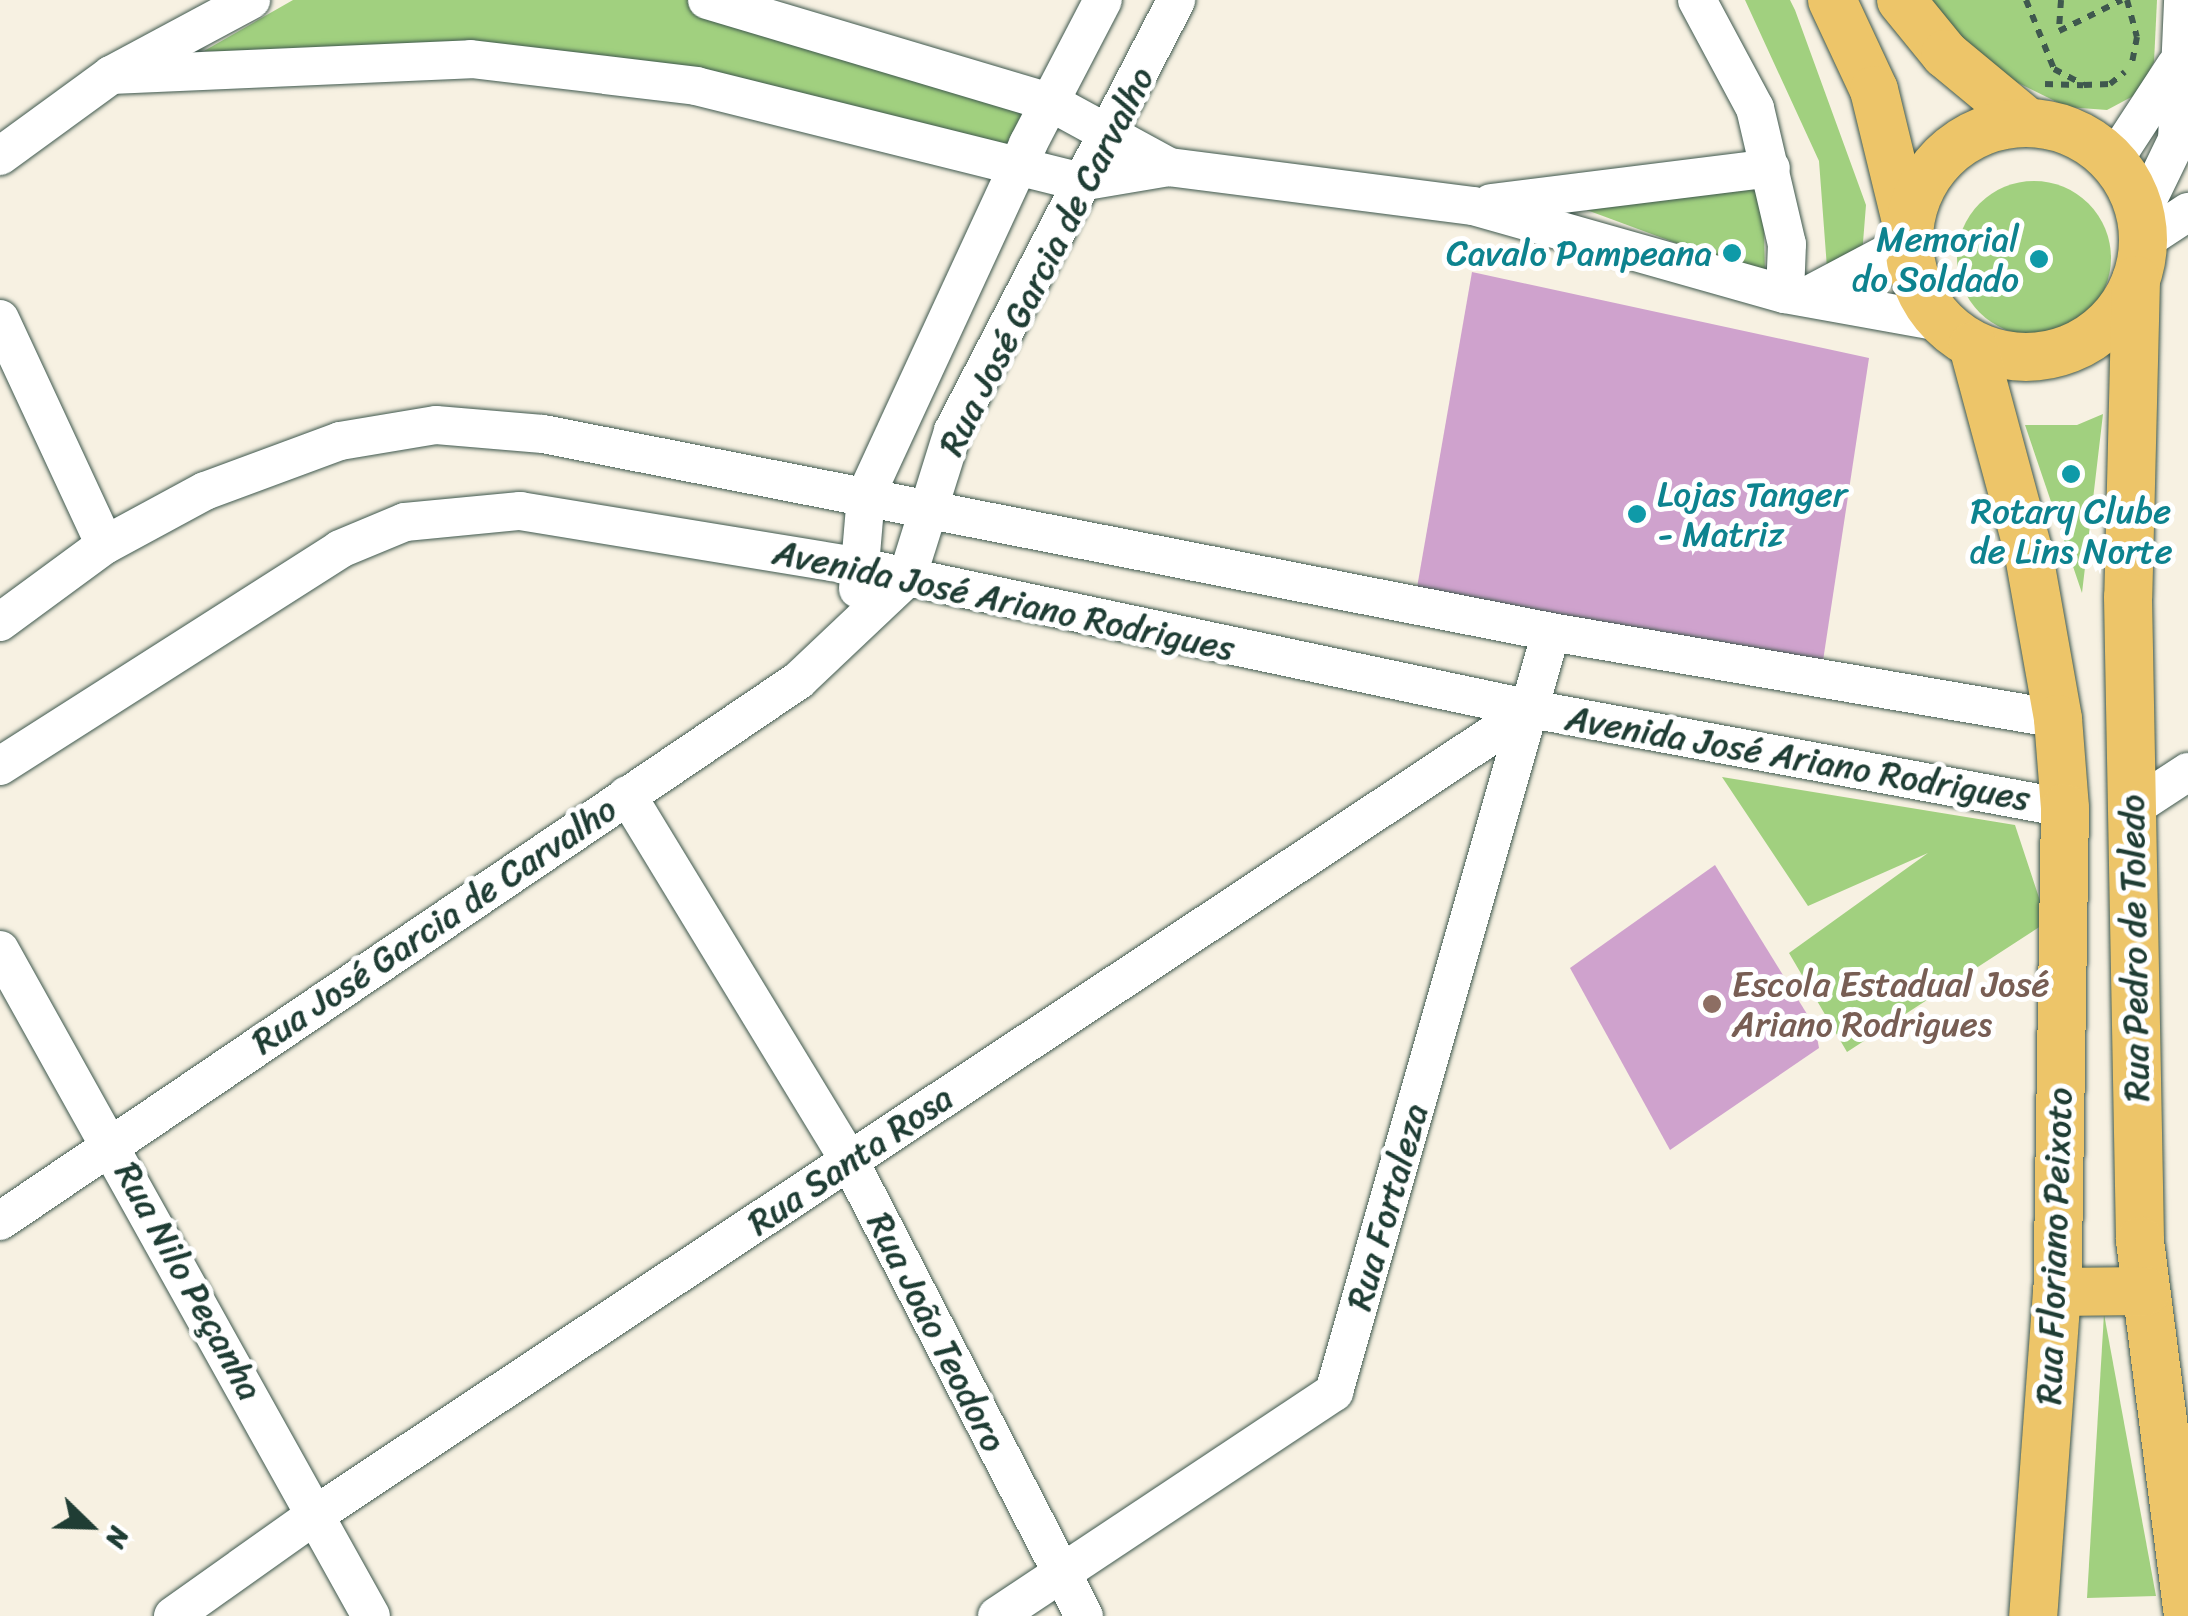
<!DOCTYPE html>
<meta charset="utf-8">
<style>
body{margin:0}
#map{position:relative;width:2188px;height:1616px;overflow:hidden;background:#f7f1e2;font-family:Sriracha,sans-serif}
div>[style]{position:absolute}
.green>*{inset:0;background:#a1d07f}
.round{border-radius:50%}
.building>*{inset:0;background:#cfa2cd}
.path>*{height:6px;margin-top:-3px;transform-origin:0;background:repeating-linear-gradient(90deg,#3f584e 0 8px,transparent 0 16px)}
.roads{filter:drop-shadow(0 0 2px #3f584e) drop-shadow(0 0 2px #3f584e)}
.minor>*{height:38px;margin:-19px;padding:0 19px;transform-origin:19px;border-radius:19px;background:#fff}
.major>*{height:48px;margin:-24px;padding:0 24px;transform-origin:24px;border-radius:24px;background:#edc569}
.major>.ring{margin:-24px;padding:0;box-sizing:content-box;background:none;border:48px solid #edc569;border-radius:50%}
.dots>*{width:28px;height:28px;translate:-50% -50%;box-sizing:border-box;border:5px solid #fff;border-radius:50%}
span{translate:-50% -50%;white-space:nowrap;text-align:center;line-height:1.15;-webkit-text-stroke:10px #fff;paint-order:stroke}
.culture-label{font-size:35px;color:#0d838f}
.right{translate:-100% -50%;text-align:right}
.left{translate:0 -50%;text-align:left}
.street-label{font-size:35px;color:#1f3d34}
.education-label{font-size:35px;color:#785e54}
.north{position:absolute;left:40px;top:1476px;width:100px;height:100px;-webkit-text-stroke:8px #fff;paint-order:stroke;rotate:113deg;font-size:28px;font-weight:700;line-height:40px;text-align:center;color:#1f3d34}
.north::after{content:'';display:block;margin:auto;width:35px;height:45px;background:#1f3d34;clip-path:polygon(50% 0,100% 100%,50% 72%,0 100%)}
</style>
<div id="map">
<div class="green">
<div style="clip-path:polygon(293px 0,695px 0,1046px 103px,1015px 166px,472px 57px,204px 51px)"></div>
<div style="clip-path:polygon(1745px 0,1790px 0,1795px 10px,1866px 205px,1862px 255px,1827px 268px,1819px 161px)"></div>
<div style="clip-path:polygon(1932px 0,2157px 0,2154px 62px,2137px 94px,2107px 110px,2067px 107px,1984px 66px)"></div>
<div class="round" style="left:1957px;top:181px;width:154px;height:154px"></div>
<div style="clip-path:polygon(1763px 181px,1765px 276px,1584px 209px)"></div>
<div style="clip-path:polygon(2103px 414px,2082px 593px,2025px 425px,2077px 425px)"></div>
<div style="clip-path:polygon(1722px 777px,2015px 825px,2047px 922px,1847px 1052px,1789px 953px,1928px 853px,1808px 906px)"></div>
<div style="clip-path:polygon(2104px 1314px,2156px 1596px,2087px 1598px)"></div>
</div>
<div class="building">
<div style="clip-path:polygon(1472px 272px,1869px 358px,1821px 674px,1415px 599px)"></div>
<div style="clip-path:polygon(1715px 865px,1815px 1027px,1819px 1048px,1670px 1150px,1570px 968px)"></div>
</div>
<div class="path">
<div style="left:2026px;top:0;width:74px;rotate:67.9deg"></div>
<div style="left:2054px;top:69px;width:34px;rotate:28deg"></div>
<div style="left:2084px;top:85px;width:26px;rotate:-2deg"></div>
<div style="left:2110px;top:84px;width:19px;rotate:-39deg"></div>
<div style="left:2061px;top:0;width:31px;rotate:94deg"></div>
<div style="left:2059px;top:31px;width:70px;rotate:-26.2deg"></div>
<div style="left:2127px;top:0;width:38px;rotate:75deg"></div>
<div style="left:2137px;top:37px;width:25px;rotate:101deg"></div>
<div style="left:2045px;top:84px;width:38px;rotate:2deg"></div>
</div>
<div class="roads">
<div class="minor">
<div style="left:707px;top:0;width:358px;rotate:16.6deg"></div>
<div style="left:1050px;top:102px;width:136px;rotate:28.6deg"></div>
<div style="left:1697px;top:0;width:123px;rotate:61.8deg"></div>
<div style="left:1755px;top:108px;width:140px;rotate:76.8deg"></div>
<div style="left:1787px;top:244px;width:50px;rotate:92.3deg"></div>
<div style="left:111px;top:75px;width:360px;rotate:-2.5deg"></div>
<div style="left:471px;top:59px;width:227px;rotate:6.8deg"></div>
<div style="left:696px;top:86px;width:396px;rotate:14deg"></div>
<div style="left:1080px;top:182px;width:90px;rotate:-9.6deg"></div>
<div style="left:1169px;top:167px;width:306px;rotate:7.3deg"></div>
<div style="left:1473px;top:206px;width:324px;rotate:15.8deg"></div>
<div style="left:1785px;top:294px;width:158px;rotate:10.2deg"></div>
<div style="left:0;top:156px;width:137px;rotate:-36.1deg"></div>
<div style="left:111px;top:75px;width:159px;rotate:-28.2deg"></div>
<div style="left:2114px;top:160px;width:113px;rotate:-56.9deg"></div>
<div style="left:1491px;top:203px;width:282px;rotate:-7.1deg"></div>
<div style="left:2141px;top:214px;width:82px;rotate:-64.1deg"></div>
<div style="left:2177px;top:140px;width:140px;rotate:-87.5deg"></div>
<div style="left:2144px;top:241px;width:53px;rotate:-33.4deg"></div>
<div style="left:1805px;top:297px;width:118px;rotate:-27.9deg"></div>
<div style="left:0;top:319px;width:249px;rotate:65.1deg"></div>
<div style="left:858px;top:589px;width:94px;rotate:-85.1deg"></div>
<div style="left:866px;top:495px;width:387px;rotate:-65.2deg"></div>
<div style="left:1028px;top:144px;width:162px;rotate:-62.5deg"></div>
<div style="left:0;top:622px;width:130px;rotate:-36.3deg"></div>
<div style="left:105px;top:545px;width:114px;rotate:-28.4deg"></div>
<div style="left:205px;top:491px;width:144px;rotate:-20.3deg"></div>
<div style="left:340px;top:441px;width:97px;rotate:-9.5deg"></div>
<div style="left:436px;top:425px;width:107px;rotate:4.8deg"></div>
<div style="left:543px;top:434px;width:1027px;rotate:11.11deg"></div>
<div style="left:1551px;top:632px;width:514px;rotate:9.74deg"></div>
<div style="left:0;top:766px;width:403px;rotate:-32.5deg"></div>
<div style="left:340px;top:549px;width:70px;rotate:-22.6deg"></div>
<div style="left:405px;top:522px;width:116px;rotate:-5.5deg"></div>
<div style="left:520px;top:511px;width:340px;rotate:9.3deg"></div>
<div style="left:856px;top:566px;width:690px;rotate:11.96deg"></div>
<div style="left:1531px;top:709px;width:543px;rotate:10.5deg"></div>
<div style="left:627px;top:795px;width:427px;rotate:58.7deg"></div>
<div style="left:849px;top:1160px;width:513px;rotate:62.74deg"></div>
<div style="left:2133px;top:808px;width:66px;rotate:-33.2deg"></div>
<div style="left:0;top:950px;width:762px;rotate:60.88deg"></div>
<div style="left:0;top:1221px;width:965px;rotate:-34.1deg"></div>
<div style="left:799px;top:680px;width:149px;rotate:-43.4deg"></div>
<div style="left:907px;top:578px;width:154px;rotate:-72.6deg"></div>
<div style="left:953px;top:431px;width:485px;rotate:-62.6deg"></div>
<div style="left:173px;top:1616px;width:178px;rotate:-35.4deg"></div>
<div style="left:318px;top:1513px;width:1455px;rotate:-33.54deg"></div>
<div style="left:997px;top:1616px;width:405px;rotate:-33.6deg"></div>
<div style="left:1334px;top:1392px;width:790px;rotate:-74.06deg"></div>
</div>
<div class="major">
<div style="left:1832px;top:0;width:99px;rotate:65deg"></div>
<div style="left:1874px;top:90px;width:143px;rotate:76.3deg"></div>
<div style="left:1901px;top:0;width:70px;rotate:50.8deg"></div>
<div style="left:1945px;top:54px;width:105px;rotate:39.6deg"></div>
<div class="ring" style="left:1909px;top:123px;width:186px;height:186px"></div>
<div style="left:2136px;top:280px;width:317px;rotate:91.4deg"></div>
<div style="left:2128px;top:597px;width:644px;rotate:88.93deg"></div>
<div style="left:2140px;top:1241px;width:376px;rotate:82.7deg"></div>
<div style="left:1973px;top:346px;width:211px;rotate:74.9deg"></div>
<div style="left:2028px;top:550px;width:172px;rotate:79.9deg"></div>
<div style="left:2058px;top:719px;width:89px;rotate:85.5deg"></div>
<div style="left:2065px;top:808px;width:484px;rotate:90.9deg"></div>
<div style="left:2057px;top:1292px;width:325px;rotate:94.2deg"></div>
<div style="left:2057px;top:1292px;width:89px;rotate:-0.6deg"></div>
</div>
</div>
<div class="dots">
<div style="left:1732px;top:253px;background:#0f9aa8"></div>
<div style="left:2039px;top:259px;background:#0f9aa8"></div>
<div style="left:2071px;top:474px;background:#0f9aa8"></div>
<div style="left:1637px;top:514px;background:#0f9aa8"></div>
<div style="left:1712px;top:1004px;background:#8d6e63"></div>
</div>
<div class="culture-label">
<span class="right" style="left:2019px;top:259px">Memorial<br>do Soldado</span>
<span class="right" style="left:1712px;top:253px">Cavalo Pampeana</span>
<span class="left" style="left:1657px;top:514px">Lojas Tanger<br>- Matriz</span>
<span style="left:2071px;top:531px">Rotary Clube<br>de Lins Norte</span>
</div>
<div class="street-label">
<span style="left:1046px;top:261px;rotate:-63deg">Rua José Garcia de Carvalho</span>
<span style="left:1004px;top:600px;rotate:12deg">Avenida José Ariano Rodrigues</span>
<span style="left:1798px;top:758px;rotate:10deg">Avenida José Ariano Rodrigues</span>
<span style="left:434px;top:925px;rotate:-34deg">Rua José Garcia de Carvalho</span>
<span style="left:2134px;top:948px;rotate:-91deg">Rua Pedro de Toledo</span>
<span style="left:850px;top:1160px;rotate:-34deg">Rua Santa Rosa</span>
<span style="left:1387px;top:1207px;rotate:-74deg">Rua Fortaleza</span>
<span style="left:2054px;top:1246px;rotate:-88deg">Rua Floriano Peixoto</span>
<span style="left:189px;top:1281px;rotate:61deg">Rua Nilo Peçanha</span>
<span style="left:937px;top:1332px;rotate:63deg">Rua João Teodoro</span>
</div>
<div class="education-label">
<span class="left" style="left:1732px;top:1004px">Escola Estadual José<br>Ariano Rodrigues</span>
</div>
<div class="north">N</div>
</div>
